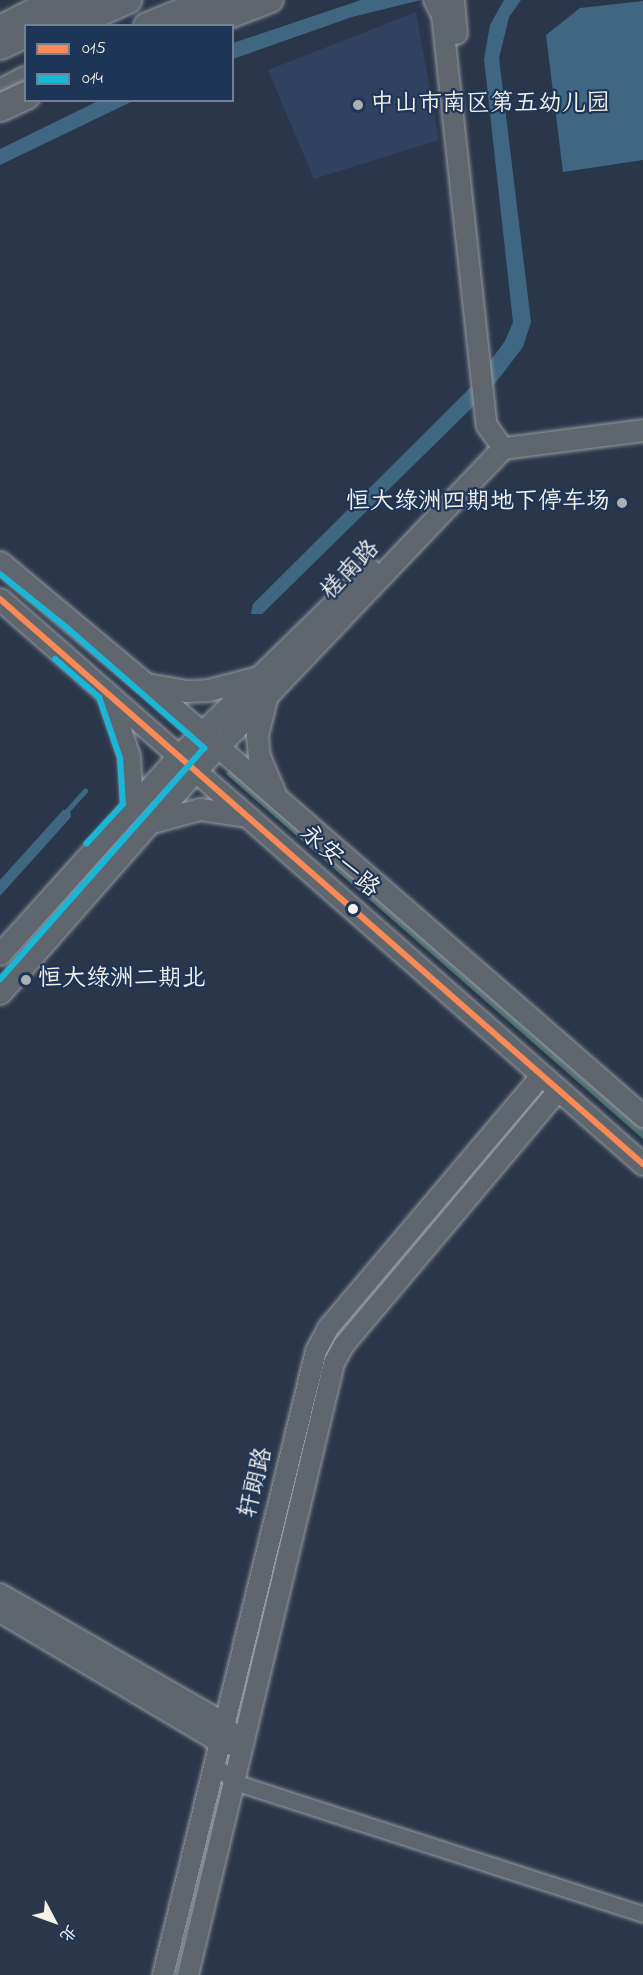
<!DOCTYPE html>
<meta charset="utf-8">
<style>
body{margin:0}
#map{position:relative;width:643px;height:1975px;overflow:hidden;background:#2a374a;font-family:"Indie Flower","LXGW WenKai TC",sans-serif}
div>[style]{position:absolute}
.built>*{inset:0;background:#314160}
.green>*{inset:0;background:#4d6d72}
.water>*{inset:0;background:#3f6782}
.stream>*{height:4.5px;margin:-2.25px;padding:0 2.25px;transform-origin:2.25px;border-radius:2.25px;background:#3f6782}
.roads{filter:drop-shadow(0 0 2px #979ca3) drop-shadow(0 0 2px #979ca3)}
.minor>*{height:15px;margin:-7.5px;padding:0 7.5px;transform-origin:7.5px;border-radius:7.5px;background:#60666e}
.tertiary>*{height:20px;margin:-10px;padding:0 10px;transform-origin:10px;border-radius:10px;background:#60666e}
.secondary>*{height:21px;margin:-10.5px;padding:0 10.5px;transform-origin:10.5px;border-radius:10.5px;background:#60666e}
.primary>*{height:24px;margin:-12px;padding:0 12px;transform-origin:12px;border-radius:12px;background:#60666e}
.trunk>*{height:26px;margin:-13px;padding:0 13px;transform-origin:13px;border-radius:13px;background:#60666e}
.motorway>*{height:27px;margin:-13.5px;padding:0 13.5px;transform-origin:13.5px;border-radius:13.5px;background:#60666e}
.bridges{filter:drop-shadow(0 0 2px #979ca3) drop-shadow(0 0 2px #979ca3)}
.motorway-bridge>*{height:27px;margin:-13.5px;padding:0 13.5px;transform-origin:13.5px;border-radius:13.5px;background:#60666e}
.bus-1>*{height:6px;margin:-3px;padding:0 3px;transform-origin:3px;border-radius:3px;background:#f98a56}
.bus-2>*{height:6px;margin:-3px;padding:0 3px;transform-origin:3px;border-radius:3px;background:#1ab6d8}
.dots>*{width:16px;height:16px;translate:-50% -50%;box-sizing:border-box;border:3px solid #1d3557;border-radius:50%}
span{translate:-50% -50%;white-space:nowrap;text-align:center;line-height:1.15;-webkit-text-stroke:4.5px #1d3557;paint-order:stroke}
.poi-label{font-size:24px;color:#f4f1e8}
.left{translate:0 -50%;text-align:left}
.right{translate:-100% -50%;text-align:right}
.street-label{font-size:24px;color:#f4f1e8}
.legend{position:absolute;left:24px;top:24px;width:210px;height:78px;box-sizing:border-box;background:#1d3557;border:2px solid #738091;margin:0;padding:8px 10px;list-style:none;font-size:18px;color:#f4f1e8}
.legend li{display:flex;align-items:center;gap:12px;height:30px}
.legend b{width:30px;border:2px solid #738091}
.north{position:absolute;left:24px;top:1891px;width:60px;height:60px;-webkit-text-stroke:4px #1d3557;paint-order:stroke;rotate:131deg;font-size:16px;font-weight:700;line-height:24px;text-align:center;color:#f4f1e8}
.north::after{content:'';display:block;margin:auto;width:21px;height:27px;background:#f4f1e8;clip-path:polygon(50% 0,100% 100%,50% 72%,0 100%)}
</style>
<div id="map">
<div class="built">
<div style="clip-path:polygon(416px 12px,439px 140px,314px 179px,268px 70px)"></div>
</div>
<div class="green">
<div style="clip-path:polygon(232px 767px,643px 1128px,643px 1139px,226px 774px)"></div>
</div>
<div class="water">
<div style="clip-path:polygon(361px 0,421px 0,352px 17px,233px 59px,233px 43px)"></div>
<div style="clip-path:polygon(504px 0,521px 0,509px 17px,499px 58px,531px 322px,523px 347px,490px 390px,262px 614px,251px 614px,253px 604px,470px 388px,505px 341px,513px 322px,484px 59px,490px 25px)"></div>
<div style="clip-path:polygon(643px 1px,643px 160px,563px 172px,546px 35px,580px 8px)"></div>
<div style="clip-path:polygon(98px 101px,133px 101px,0 165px,0 149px)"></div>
<div style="clip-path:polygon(63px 810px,70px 810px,71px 817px,0 896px,0 880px)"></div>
</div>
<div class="stream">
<div style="left:65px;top:813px;width:30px;rotate:-48deg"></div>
</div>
<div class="roads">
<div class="minor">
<div style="left:214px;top:1763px;width:28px;rotate:44deg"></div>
<div style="left:234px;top:1782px;width:430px;rotate:17.9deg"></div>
</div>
<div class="tertiary">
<div style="left:434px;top:0;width:17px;rotate:62deg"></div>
<div style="left:442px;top:15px;width:413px;rotate:83.8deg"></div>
<div style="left:487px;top:426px;width:27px;rotate:54deg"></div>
<div style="left:454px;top:0;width:34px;rotate:85deg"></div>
<div style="left:0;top:1594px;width:258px;rotate:29.9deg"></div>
<div style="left:224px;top:1723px;width:11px;rotate:56deg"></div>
<div style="left:0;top:1612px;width:255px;rotate:30.7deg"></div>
<div style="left:219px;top:1742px;width:13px;rotate:13deg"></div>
<div style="left:163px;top:1975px;width:642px;rotate:-76.22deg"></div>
<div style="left:316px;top:1351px;width:27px;rotate:-62deg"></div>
<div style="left:329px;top:1327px;width:330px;rotate:-49.8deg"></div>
<div style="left:188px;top:1975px;width:629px;rotate:-76.58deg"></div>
<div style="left:334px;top:1363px;width:21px;rotate:-61deg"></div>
<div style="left:344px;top:1345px;width:334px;rotate:-49.9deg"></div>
</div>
<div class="secondary">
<div style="left:503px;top:448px;width:141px;rotate:-7.3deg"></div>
<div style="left:0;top:562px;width:190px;rotate:39.9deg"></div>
<div style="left:146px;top:684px;width:659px;rotate:41deg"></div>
<div style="left:0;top:599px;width:856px;rotate:41.31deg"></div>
<div style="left:147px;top:684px;width:39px;rotate:10deg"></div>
<div style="left:185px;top:691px;width:23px;rotate:-2deg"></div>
<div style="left:208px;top:690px;width:48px;rotate:-14.6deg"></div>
<div style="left:108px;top:695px;width:65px;rotate:71deg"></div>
<div style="left:129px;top:756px;width:51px;rotate:86.6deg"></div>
<div style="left:266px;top:699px;width:37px;rotate:104deg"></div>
<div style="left:257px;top:735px;width:21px;rotate:85deg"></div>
<div style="left:259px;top:756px;width:39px;rotate:67deg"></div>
<div style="left:149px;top:823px;width:53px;rotate:-15.4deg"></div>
<div style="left:200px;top:809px;width:48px;rotate:8.5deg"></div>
<div style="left:0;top:954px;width:268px;rotate:-48deg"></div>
<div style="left:179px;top:755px;width:266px;rotate:-44.4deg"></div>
<div style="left:0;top:993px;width:298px;rotate:-48.7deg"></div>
<div style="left:197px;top:769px;width:443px;rotate:-46.4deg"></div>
</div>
<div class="primary">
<div style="left:224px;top:18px;width:50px;rotate:-21deg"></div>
<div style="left:0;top:28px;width:62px;rotate:-27deg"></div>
</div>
<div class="trunk">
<div style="left:70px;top:26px;width:64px;rotate:-24.1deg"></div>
<div style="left:147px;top:26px;width:64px;rotate:-22.1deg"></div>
<div style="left:0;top:93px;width:29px;rotate:-27deg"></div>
</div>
<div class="motorway">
<div style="left:41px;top:26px;width:58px;rotate:-26.6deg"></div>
<div style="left:180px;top:26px;width:67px;rotate:-22.8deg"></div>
<div style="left:0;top:45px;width:29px;rotate:-25deg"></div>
</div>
</div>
<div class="bridges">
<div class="motorway-bridge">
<div style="left:0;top:107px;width:29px;rotate:-25deg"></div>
</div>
</div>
<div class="bus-1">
<div style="left:0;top:599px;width:856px;rotate:41.31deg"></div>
</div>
<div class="bus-2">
<div style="left:0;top:574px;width:85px;rotate:38.8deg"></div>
<div style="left:66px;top:627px;width:184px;rotate:41.2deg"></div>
<div style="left:204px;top:748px;width:308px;rotate:131.4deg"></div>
<div style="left:55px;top:659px;width:58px;rotate:40.8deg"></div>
<div style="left:99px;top:697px;width:65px;rotate:71deg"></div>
<div style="left:120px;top:758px;width:46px;rotate:86.3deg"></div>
<div style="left:123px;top:804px;width:54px;rotate:132.8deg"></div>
</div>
<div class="dots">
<div style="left:358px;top:105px;background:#adb0b1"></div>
<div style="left:622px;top:503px;background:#adb0b1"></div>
<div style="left:353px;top:909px;background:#f4f1e8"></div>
<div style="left:26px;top:980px;background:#adb0b1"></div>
</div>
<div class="poi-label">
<span class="left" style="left:370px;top:105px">中山市南区第五幼儿园</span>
<span class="right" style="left:610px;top:503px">恒大绿洲四期地下停车场</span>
<span class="left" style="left:38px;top:980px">恒大绿洲二期北</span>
</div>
<div class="street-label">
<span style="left:351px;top:571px;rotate:-46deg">槎南路</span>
<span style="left:339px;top:862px;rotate:41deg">永安一路</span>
<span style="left:257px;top:1483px;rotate:-76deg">轩朗路</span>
</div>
<ul class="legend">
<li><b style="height:8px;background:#f98a56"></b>015</li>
<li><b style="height:8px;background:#1ab6d8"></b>014</li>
</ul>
<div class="north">北</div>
</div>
